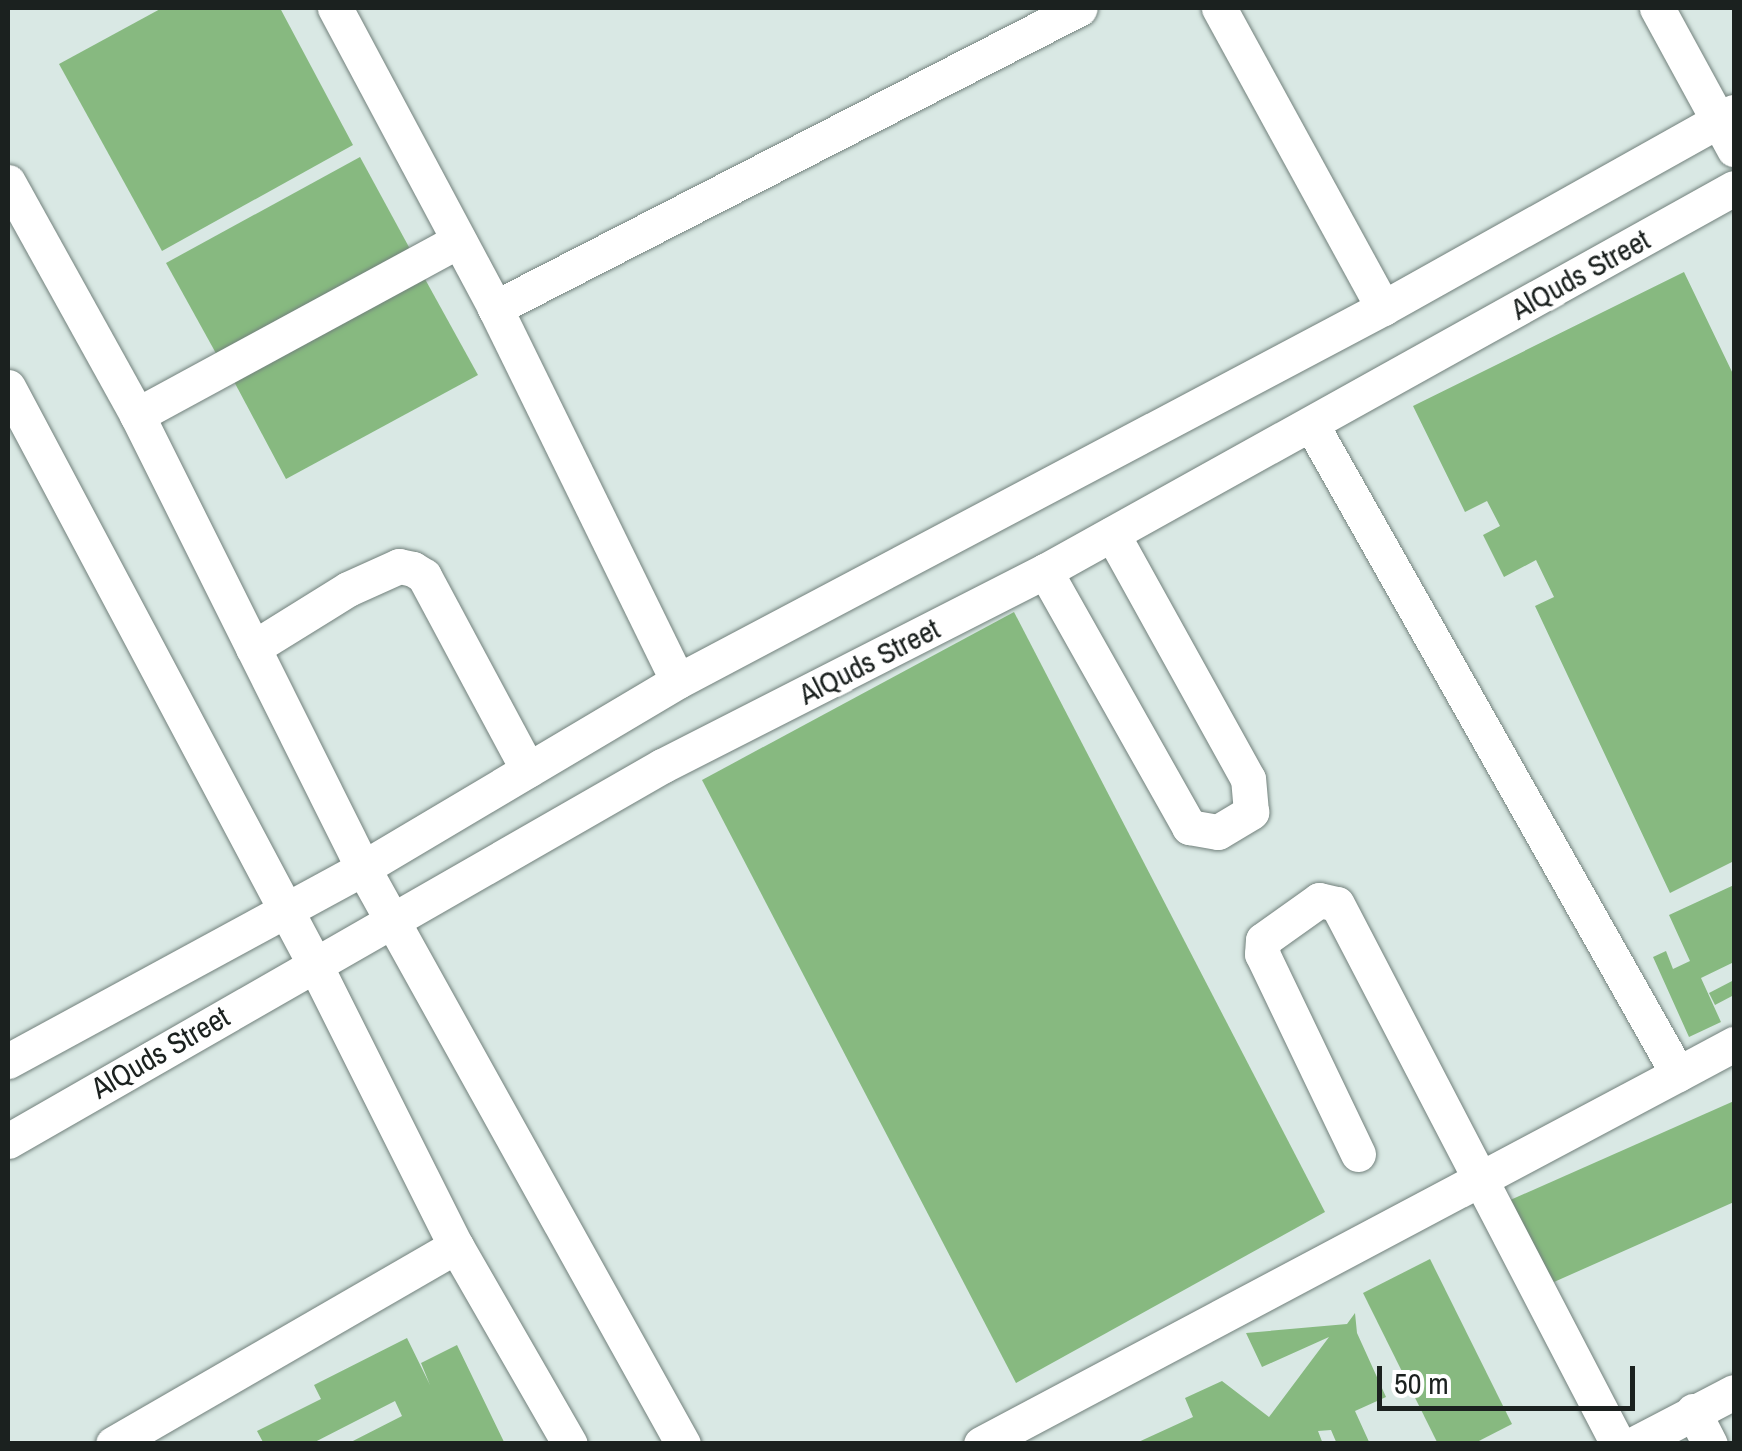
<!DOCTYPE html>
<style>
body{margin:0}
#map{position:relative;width:1742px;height:1451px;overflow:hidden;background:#d9e8e4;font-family:"Archivo Narrow",sans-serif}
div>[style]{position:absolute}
.building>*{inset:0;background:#87b980}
.roads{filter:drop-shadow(0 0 2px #72817c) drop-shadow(0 0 2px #72817c)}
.minor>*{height:35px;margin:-17.5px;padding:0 17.5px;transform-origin:17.5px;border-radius:17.5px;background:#fff}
span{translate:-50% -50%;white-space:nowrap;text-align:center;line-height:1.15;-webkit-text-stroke:8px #fff;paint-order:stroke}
.street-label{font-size:30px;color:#1b211f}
.frame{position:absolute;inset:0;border:10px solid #1b211f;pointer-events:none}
.scale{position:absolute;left:1377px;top:1366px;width:258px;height:45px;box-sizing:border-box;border:5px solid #1b211f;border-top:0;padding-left:12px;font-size:30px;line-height:35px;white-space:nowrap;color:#1b211f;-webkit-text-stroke:8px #fff;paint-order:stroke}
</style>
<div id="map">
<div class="building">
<div style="clip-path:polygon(162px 8px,280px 8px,353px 145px,162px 251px,59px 64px)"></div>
<div style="clip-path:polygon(360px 157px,416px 260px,223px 366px,166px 263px)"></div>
<div style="clip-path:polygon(420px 270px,478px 375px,286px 479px,230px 374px)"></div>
<div style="clip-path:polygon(1684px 272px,1734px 376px,1734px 861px,1670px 893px,1535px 606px,1554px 597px,1536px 560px,1504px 577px,1483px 535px,1500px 526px,1487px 501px,1465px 512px,1413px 406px)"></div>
<div style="clip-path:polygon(1014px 612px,1325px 1212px,1016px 1383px,702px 780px)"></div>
<div style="clip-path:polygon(1734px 885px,1734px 962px,1701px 978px,1721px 1022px,1689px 1037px,1653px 957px,1666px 951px,1673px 969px,1690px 961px,1669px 915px)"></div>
<div style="clip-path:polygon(1734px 980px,1734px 995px,1715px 1005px,1709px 993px)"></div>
<div style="clip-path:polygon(1734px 1101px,1734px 1202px,1545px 1286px,1508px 1201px)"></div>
<div style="clip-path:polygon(1430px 1259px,1512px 1424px,1473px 1444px,1438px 1444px,1363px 1293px)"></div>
<div style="clip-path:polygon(1355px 1313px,1357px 1333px,1386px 1397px,1355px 1411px,1370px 1444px,1337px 1444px,1331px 1430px,1318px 1431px,1323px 1444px,1134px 1444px,1193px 1417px,1185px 1398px,1222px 1381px,1269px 1417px,1329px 1337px,1262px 1367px,1246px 1333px,1347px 1324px)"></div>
<div style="clip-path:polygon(407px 1338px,430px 1385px,421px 1363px,457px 1345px,505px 1444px,347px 1444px,402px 1416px,395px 1401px,311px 1444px,264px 1444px,257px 1431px,321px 1399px,314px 1385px)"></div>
</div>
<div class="roads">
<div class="minor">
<div style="left:335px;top:8px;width:340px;rotate:61.9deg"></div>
<div style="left:495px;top:308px;width:415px;rotate:63.9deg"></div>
<div style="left:1219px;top:8px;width:342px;rotate:61.3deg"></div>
<div style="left:1657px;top:8px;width:161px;rotate:61.4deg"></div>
<div style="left:8px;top:182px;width:266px;rotate:61deg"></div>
<div style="left:137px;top:415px;width:506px;rotate:63.49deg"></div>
<div style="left:363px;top:868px;width:659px;rotate:60.95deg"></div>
<div style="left:495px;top:308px;width:657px;rotate:-27.15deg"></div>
<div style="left:8px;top:387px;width:652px;rotate:62.02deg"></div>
<div style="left:314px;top:963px;width:317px;rotate:63.4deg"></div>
<div style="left:456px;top:1246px;width:228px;rotate:60.1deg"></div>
<div style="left:137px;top:415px;width:366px;rotate:-28.5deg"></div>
<div style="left:1311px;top:424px;width:746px;rotate:60.55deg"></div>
<div style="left:1678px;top:1074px;width:64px;rotate:-28.2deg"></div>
<div style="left:1045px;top:571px;width:294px;rotate:60.6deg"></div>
<div style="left:1189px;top:827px;width:29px;rotate:10deg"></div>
<div style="left:1218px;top:832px;width:39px;rotate:-31deg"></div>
<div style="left:1251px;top:812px;width:33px;rotate:-95deg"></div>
<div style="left:1248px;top:779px;width:280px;rotate:-119deg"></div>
<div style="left:253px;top:648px;width:112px;rotate:-31.8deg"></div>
<div style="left:348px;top:589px;width:56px;rotate:-24.3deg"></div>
<div style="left:399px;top:566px;width:14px;rotate:12deg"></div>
<div style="left:413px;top:569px;width:13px;rotate:32deg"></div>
<div style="left:424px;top:576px;width:220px;rotate:61.8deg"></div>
<div style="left:8px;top:1061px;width:404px;rotate:-28.5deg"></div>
<div style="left:363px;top:868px;width:366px;rotate:-30.7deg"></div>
<div style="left:678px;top:681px;width:798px;rotate:-27.88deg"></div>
<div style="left:1383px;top:308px;width:402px;rotate:-29.2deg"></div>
<div style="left:8px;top:1141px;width:754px;rotate:-29.83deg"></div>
<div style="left:662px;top:766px;width:430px;rotate:-27deg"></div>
<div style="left:1045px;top:571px;width:788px;rotate:-29.07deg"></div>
<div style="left:1358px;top:1154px;width:222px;rotate:-115.6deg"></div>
<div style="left:1262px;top:954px;width:14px;rotate:-86deg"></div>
<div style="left:1263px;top:940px;width:69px;rotate:-35.5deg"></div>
<div style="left:1319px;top:900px;width:18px;rotate:13deg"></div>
<div style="left:1337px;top:904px;width:609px;rotate:62.51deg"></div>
<div style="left:1693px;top:1411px;width:37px;rotate:63deg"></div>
<div style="left:113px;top:1444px;width:396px;rotate:-30deg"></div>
<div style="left:981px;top:1444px;width:789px;rotate:-27.96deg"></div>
<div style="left:1634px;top:1444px;width:113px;rotate:-27.5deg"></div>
</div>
</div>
<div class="street-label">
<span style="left:1580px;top:274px;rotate:-29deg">AlQuds Street</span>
<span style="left:869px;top:661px;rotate:-27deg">AlQuds Street</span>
<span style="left:160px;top:1052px;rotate:-30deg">AlQuds Street</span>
</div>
<div class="frame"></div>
<div class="scale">50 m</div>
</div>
